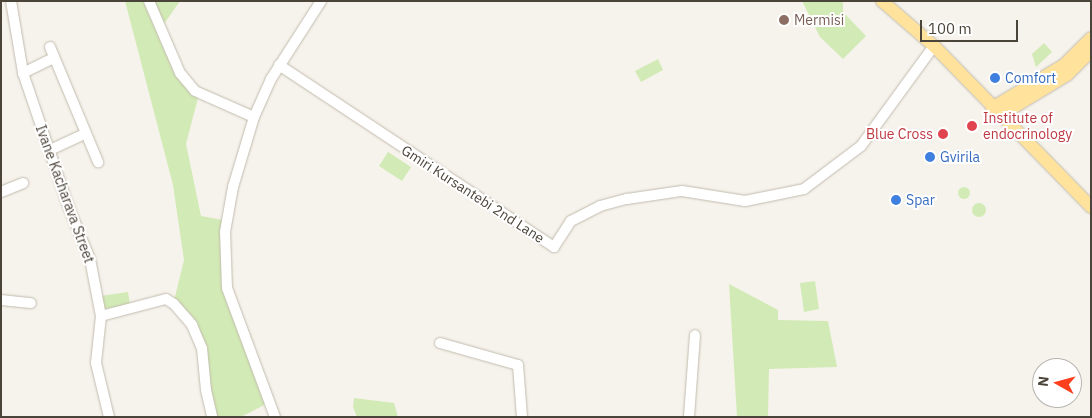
<!DOCTYPE html>
<style>
body{margin:0}
#map{position:relative;width:1092px;height:418px;overflow:hidden;background:#f6f3ec;font-family:"IBM Plex Sans",sans-serif}
div>[style]{position:absolute}
.green>*{inset:0;background:#d2eab5}
.round{border-radius:50%}
.roads{filter:drop-shadow(0 0 1px #c2bbae) drop-shadow(0 0 1px #c2bbae)}
.minor>*{height:10px;margin:-5px;padding:0 5px;transform-origin:5px;border-radius:5px;background:#fff}
.major>*{height:12px;margin:-6px;padding:0 6px;transform-origin:6px;border-radius:6px;background:#ffe39c}
.dots>*{width:14px;height:14px;translate:-50% -50%;box-sizing:border-box;border:2px solid #fff;border-radius:50%}
span{translate:-50% -50%;white-space:nowrap;text-align:center;line-height:1.15;-webkit-text-stroke:4px #fff;paint-order:stroke}
.education-label{font-size:14px;color:#785e54}
.left{translate:0 -50%;text-align:left}
.shop-label{font-size:14px;color:#366cbe}
.health-label{font-size:14px;color:#be3a42}
.right{translate:-100% -50%;text-align:right}
.street-label{font-size:14px;color:#4b4439}
.frame{position:absolute;inset:0;border:2px solid #4b4439;pointer-events:none}
.north{position:absolute;left:1032px;top:358px;width:50px;height:50px;box-sizing:border-box;background:#fff;border:1px solid #b7b4b0;border-radius:50%;rotate:277deg;font-size:14px;font-weight:700;line-height:20px;text-align:center;color:#4b4439}
.north::after{content:'';display:block;margin:auto;width:18px;height:22px;background:#fc3f1d;clip-path:polygon(50% 0,100% 100%,50% 72%,0 100%)}
.scale{position:absolute;left:920px;top:20px;width:98px;height:22px;box-sizing:border-box;border:2px solid #4b4439;border-top:0;padding-left:6px;font-size:15px;line-height:18px;white-space:nowrap;color:#4b4439;-webkit-text-stroke:4px #fff;paint-order:stroke}
</style>
<div id="map">
<div class="green">
<div style="clip-path:polygon(125px 1px,143px 1px,175px 75px,198px 98px,186px 144px,201px 216px,223px 220px,221px 283px,266px 404px,241px 417px,215px 417px,212px 411px,207px 354px,193px 317px,174px 301px,184px 260px,173px 185px)"></div>
<div style="clip-path:polygon(153px 1px,180px 1px,164px 24px)"></div>
<div style="clip-path:polygon(802px 1px,843px 1px,843px 12px,866px 36px,843px 59px,820px 37px)"></div>
<div style="clip-path:polygon(1044px 43px,1052px 52px,1036px 67px,1032px 54px)"></div>
<div style="clip-path:polygon(658px 59px,663px 70px,641px 82px,635px 71px)"></div>
<div style="clip-path:polygon(388px 152px,411px 167px,402px 181px,379px 166px)"></div>
<div class="round" style="left:958px;top:187px;width:12px;height:12px"></div>
<div class="round" style="left:972px;top:203px;width:14px;height:14px"></div>
<div style="clip-path:polygon(815px 281px,819px 309px,804px 312px,800px 283px)"></div>
<div style="clip-path:polygon(729px 284px,778px 310px,778px 320px,828px 321px,837px 367px,769px 369px,768px 417px,737px 417px)"></div>
<div style="clip-path:polygon(128px 292px,130px 305px,103px 309px,101px 296px)"></div>
<div style="clip-path:polygon(354px 398px,394px 403px,398px 417px,357px 417px,353px 407px)"></div>
</div>
<div class="roads">
<div class="minor">
<div style="left:11px;top:1px;width:73px;rotate:80.5deg"></div>
<div style="left:23px;top:73px;width:143px;rotate:71.2deg"></div>
<div style="left:69px;top:208px;width:55px;rotate:67.6deg"></div>
<div style="left:90px;top:259px;width:58px;rotate:79.1deg"></div>
<div style="left:101px;top:316px;width:47px;rotate:96.1deg"></div>
<div style="left:96px;top:363px;width:56px;rotate:76.5deg"></div>
<div style="left:149px;top:1px;width:78px;rotate:66.7deg"></div>
<div style="left:180px;top:73px;width:23px;rotate:50deg"></div>
<div style="left:195px;top:91px;width:64px;rotate:23.8deg"></div>
<div style="left:50px;top:47px;width:125px;rotate:67.3deg"></div>
<div style="left:279px;top:65px;width:330px;rotate:33.5deg"></div>
<div style="left:554px;top:247px;width:31px;rotate:-57deg"></div>
<div style="left:571px;top:221px;width:33px;rotate:-27deg"></div>
<div style="left:600px;top:206px;width:28px;rotate:-15deg"></div>
<div style="left:627px;top:199px;width:56px;rotate:-8.3deg"></div>
<div style="left:682px;top:191px;width:64px;rotate:9deg"></div>
<div style="left:745px;top:201px;width:60px;rotate:-11.5deg"></div>
<div style="left:804px;top:189px;width:71px;rotate:-37deg"></div>
<div style="left:861px;top:146px;width:124px;rotate:-53.9deg"></div>
<div style="left:23px;top:73px;width:34px;rotate:-26deg"></div>
<div style="left:50px;top:150px;width:38px;rotate:-25deg"></div>
<div style="left:1px;top:192px;width:24px;rotate:-22deg"></div>
<div style="left:1px;top:300px;width:30px;rotate:6deg"></div>
<div style="left:101px;top:316px;width:67px;rotate:-14.7deg"></div>
<div style="left:166px;top:299px;width:9px;rotate:32deg"></div>
<div style="left:174px;top:304px;width:28px;rotate:49deg"></div>
<div style="left:192px;top:325px;width:25px;rotate:67deg"></div>
<div style="left:202px;top:348px;width:42px;rotate:84.6deg"></div>
<div style="left:206px;top:390px;width:28px;rotate:77deg"></div>
<div style="left:440px;top:343px;width:81px;rotate:15.8deg"></div>
<div style="left:518px;top:365px;width:52px;rotate:85.6deg"></div>
<div style="left:275px;top:417px;width:138px;rotate:-110.4deg"></div>
<div style="left:227px;top:288px;width:56px;rotate:-92deg"></div>
<div style="left:225px;top:232px;width:46px;rotate:-79.9deg"></div>
<div style="left:233px;top:187px;width:73px;rotate:-73.3deg"></div>
<div style="left:254px;top:117px;width:42px;rotate:-65.9deg"></div>
<div style="left:271px;top:79px;width:93px;rotate:-57.3deg"></div>
<div style="left:689px;top:417px;width:82px;rotate:-85.8deg"></div>
</div>
<div class="major">
<div style="left:882px;top:1px;width:69px;rotate:40.9deg"></div>
<div style="left:934px;top:46px;width:225px;rotate:45.7deg"></div>
<div style="left:992px;top:108px;width:84px;rotate:-30.8deg"></div>
<div style="left:1064px;top:65px;width:38px;rotate:-45deg"></div>
<div style="left:999px;top:116px;width:79px;rotate:-31.1deg"></div>
<div style="left:1067px;top:75px;width:34px;rotate:-45deg"></div>
</div>
</div>
<div class="dots">
<div style="left:784px;top:20px;background:#8d6e63"></div>
<div style="left:995px;top:78px;background:#3f7fe0"></div>
<div style="left:972px;top:126px;background:#e0444e"></div>
<div style="left:943px;top:134px;background:#e0444e"></div>
<div style="left:930px;top:157px;background:#3f7fe0"></div>
<div style="left:896px;top:200px;background:#3f7fe0"></div>
</div>
<div class="education-label">
<span class="left" style="left:794px;top:20px">Mermisi</span>
</div>
<div class="shop-label">
<span class="left" style="left:1005px;top:78px">Comfort</span>
<span class="left" style="left:940px;top:157px">Gvirila</span>
<span class="left" style="left:906px;top:200px">Spar</span>
</div>
<div class="health-label">
<span class="left" style="left:983px;top:126px">Institute of<br>endocrinology</span>
<span class="right" style="left:933px;top:134px">Blue Cross</span>
</div>
<div class="street-label">
<span style="left:65px;top:194px;rotate:70deg">Ivane Kacharava Street</span>
<span style="left:473px;top:194px;rotate:33deg">Gmiri Kursantebi 2nd Lane</span>
</div>
<div class="frame"></div>
<div class="north">N</div>
<div class="scale">100 m</div>
</div>
